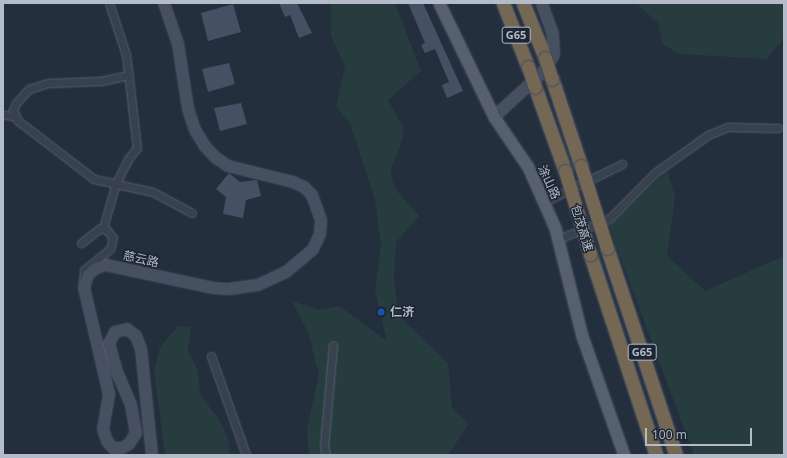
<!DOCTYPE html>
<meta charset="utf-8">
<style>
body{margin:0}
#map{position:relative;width:787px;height:458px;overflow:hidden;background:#242f3e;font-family:"Open Sans","Noto Sans SC",sans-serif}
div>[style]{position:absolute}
.green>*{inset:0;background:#263c3f}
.building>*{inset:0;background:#455162}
.roads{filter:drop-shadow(0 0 1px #565f6c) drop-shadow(0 0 1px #565f6c)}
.street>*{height:7px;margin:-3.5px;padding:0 3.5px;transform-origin:3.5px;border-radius:3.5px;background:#38414e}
.secondary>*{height:10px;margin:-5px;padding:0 5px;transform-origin:5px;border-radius:5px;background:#465061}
.primary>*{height:11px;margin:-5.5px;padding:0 5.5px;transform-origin:5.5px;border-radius:5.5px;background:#56606e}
.highway>*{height:13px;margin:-6.5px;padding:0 6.5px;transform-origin:6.5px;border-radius:6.5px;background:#746855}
.bridges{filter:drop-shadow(0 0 1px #434c59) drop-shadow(0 0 1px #434c59)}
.highway-bridge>*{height:13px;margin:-6.5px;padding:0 6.5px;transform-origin:6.5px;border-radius:6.5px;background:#746855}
.dots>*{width:11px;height:11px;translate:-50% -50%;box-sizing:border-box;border:2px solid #1d2633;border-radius:50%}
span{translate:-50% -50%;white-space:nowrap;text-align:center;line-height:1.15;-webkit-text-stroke:3px #1d2633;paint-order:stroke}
.shield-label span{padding:1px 3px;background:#1d2633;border:1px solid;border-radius:3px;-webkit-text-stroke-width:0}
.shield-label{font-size:11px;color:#b4bcc9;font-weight:700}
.street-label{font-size:12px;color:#b4bcc9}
.poi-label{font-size:12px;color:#b4bcc9;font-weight:700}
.left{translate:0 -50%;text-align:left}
.frame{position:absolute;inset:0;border:4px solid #b4bcc9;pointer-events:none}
.scale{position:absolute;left:645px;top:428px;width:107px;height:18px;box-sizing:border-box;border:2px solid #b4bcc9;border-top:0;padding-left:5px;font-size:12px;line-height:14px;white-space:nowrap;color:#b4bcc9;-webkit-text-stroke:3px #1d2633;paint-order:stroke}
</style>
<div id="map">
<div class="green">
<div style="clip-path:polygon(331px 3px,395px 3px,421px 71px,388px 100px,403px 127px,403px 138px,391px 169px,392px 180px,397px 191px,419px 216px,396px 242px,394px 276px,398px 315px,448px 363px,452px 408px,469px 424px,448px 455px,309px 455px,307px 429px,319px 375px,308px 332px,292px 301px,319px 310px,339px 306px,387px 341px,375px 291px,381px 246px,375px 200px,350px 123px,336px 107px,345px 66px,331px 36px)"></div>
<div style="clip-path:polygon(636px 3px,784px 3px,784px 38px,767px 59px,678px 54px,662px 43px,658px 23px)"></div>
<div style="clip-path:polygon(667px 171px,675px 197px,667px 256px,705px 291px,784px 256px,784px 455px,694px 455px,609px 227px)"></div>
<div style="clip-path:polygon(178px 326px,191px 327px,188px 350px,198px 371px,200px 394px,220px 421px,229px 442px,230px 455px,165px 455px,154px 370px,160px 347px)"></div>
</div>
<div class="building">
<div style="clip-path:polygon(279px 3px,297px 3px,312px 33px,299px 38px,290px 15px,285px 17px)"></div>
<div style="clip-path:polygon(408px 3px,423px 3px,463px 91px,447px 98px,442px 85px,449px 82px,435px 49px,425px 53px,421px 45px,425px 43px)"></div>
<div style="clip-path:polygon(233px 4px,241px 32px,208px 41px,201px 13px)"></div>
<div style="clip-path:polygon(229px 63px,235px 84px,208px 92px,202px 69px)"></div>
<div style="clip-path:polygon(241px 103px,247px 124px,220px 131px,214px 108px)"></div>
<div style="clip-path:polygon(229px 173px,240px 182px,257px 180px,261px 196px,246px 200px,243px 218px,223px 214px,226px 197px,216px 189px)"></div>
</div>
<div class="roads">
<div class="street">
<div style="left:129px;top:75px;width:29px;rotate:168deg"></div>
<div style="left:101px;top:81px;width:53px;rotate:177.8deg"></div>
<div style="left:48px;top:83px;width:20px;rotate:162deg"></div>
<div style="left:29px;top:89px;width:19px;rotate:133deg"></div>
<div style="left:16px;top:103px;width:8px;rotate:113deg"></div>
<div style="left:13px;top:110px;width:11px;rotate:68deg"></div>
<div style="left:17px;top:120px;width:97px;rotate:37.5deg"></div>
<div style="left:94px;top:179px;width:60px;rotate:12.4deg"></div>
<div style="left:153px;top:192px;width:44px;rotate:28.3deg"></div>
<div style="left:3px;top:115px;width:13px;rotate:4deg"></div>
<div style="left:544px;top:202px;width:87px;rotate:-26deg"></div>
<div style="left:103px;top:228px;width:47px;rotate:-73.9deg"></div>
<div style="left:116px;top:183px;width:27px;rotate:-63deg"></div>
<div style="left:128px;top:159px;width:14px;rotate:-51deg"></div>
<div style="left:137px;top:148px;width:94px;rotate:-96.7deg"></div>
<div style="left:126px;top:55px;width:55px;rotate:-108.1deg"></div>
<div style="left:558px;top:239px;width:55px;rotate:-21.4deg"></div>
<div style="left:609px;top:219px;width:66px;rotate:-45deg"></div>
<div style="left:656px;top:172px;width:64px;rotate:-35.4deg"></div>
<div style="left:708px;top:135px;width:22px;rotate:-22deg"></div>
<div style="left:728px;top:127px;width:50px;rotate:1.1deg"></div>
<div style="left:81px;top:243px;width:24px;rotate:-38deg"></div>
<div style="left:100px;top:228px;width:7px;rotate:16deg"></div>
<div style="left:107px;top:230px;width:10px;rotate:53deg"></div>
<div style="left:113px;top:238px;width:11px;rotate:105deg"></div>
<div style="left:110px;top:249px;width:33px;rotate:141deg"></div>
<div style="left:84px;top:270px;width:16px;rotate:94deg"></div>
<div style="left:211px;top:356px;width:105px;rotate:70.5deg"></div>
<div style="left:326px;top:455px;width:9px;rotate:-103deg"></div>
<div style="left:324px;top:446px;width:101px;rotate:-84.9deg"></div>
</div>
<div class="secondary">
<div style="left:494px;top:117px;width:67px;rotate:-42.6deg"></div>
<div style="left:543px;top:72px;width:20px;rotate:-57deg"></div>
<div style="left:554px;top:55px;width:21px;rotate:-93deg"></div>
<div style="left:553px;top:34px;width:33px;rotate:-110deg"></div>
<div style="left:152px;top:455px;width:107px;rotate:-95.9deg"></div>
<div style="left:141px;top:349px;width:14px;rotate:-111deg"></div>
<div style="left:136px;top:336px;width:11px;rotate:-142deg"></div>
<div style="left:127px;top:329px;width:12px;rotate:166deg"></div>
<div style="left:115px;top:332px;width:13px;rotate:117deg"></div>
<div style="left:109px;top:344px;width:29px;rotate:74deg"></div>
<div style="left:117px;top:372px;width:36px;rotate:67deg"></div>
<div style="left:131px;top:405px;width:28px;rotate:80deg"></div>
<div style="left:136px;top:433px;width:13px;rotate:122deg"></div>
<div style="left:129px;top:444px;width:8px;rotate:150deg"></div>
<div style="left:122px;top:448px;width:9px;rotate:180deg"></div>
<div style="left:113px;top:448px;width:9px;rotate:-131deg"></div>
<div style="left:107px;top:441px;width:13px;rotate:-108deg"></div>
<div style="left:103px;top:429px;width:36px;rotate:-80deg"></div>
<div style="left:109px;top:394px;width:110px;rotate:-103.2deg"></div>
<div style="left:84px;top:287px;width:13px;rotate:-72deg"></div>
<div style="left:88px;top:275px;width:11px;rotate:-41deg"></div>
<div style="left:96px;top:268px;width:10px;rotate:-17deg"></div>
<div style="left:106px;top:265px;width:109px;rotate:12.1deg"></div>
<div style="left:213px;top:288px;width:16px;rotate:4deg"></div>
<div style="left:229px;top:289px;width:29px;rotate:-8deg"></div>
<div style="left:258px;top:285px;width:31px;rotate:-25deg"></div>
<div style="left:286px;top:272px;width:35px;rotate:-40deg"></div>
<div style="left:313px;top:249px;width:17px;rotate:-65deg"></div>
<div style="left:320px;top:234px;width:14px;rotate:-86deg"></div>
<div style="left:321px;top:220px;width:27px;rotate:-110deg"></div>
<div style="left:312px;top:195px;width:11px;rotate:-135deg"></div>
<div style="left:304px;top:187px;width:12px;rotate:-156deg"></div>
<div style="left:293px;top:182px;width:67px;rotate:-166.2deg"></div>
<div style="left:228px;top:166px;width:14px;rotate:-146deg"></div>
<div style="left:216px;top:158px;width:16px;rotate:-133deg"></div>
<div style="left:205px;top:146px;width:19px;rotate:-122deg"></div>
<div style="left:195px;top:130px;width:23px;rotate:-108deg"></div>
<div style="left:188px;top:108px;width:65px;rotate:-98.9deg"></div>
<div style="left:178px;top:44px;width:43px;rotate:-108.9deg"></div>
</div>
<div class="primary">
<div style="left:439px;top:3px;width:127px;rotate:64.2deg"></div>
<div style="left:494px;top:117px;width:60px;rotate:55.8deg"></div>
<div style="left:528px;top:167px;width:67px;rotate:66.1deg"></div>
<div style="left:555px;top:228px;width:111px;rotate:76deg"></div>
<div style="left:582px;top:336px;width:126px;rotate:70.6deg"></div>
</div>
<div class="highway">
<div style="left:503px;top:3px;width:69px;rotate:68.7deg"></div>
<div style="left:523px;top:3px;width:59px;rotate:68.2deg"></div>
<div style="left:552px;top:79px;width:92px;rotate:71.6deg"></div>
<div style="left:535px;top:87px;width:89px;rotate:70.3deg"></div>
<div style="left:607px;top:248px;width:218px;rotate:71.6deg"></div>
<div style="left:590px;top:254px;width:212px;rotate:71.8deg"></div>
</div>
</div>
<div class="bridges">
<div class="highway-bridge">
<div style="left:545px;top:58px;width:22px;rotate:72deg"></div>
<div style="left:528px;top:67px;width:21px;rotate:71deg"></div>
<div style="left:581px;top:166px;width:86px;rotate:72.4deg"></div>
<div style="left:565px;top:171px;width:87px;rotate:73.2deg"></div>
</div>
</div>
<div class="dots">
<div style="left:381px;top:312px;background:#1a4fb4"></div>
</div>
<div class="shield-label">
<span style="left:516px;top:35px">G65</span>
<span style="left:642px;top:352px">G65</span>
</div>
<div class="street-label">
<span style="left:549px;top:182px;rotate:65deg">涂山路</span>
<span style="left:582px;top:228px;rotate:73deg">包茂高速</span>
<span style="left:141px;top:259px;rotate:13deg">慈云路</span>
</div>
<div class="poi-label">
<span class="left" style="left:390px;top:312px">仁济</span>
</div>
<div class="frame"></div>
<div class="scale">100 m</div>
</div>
